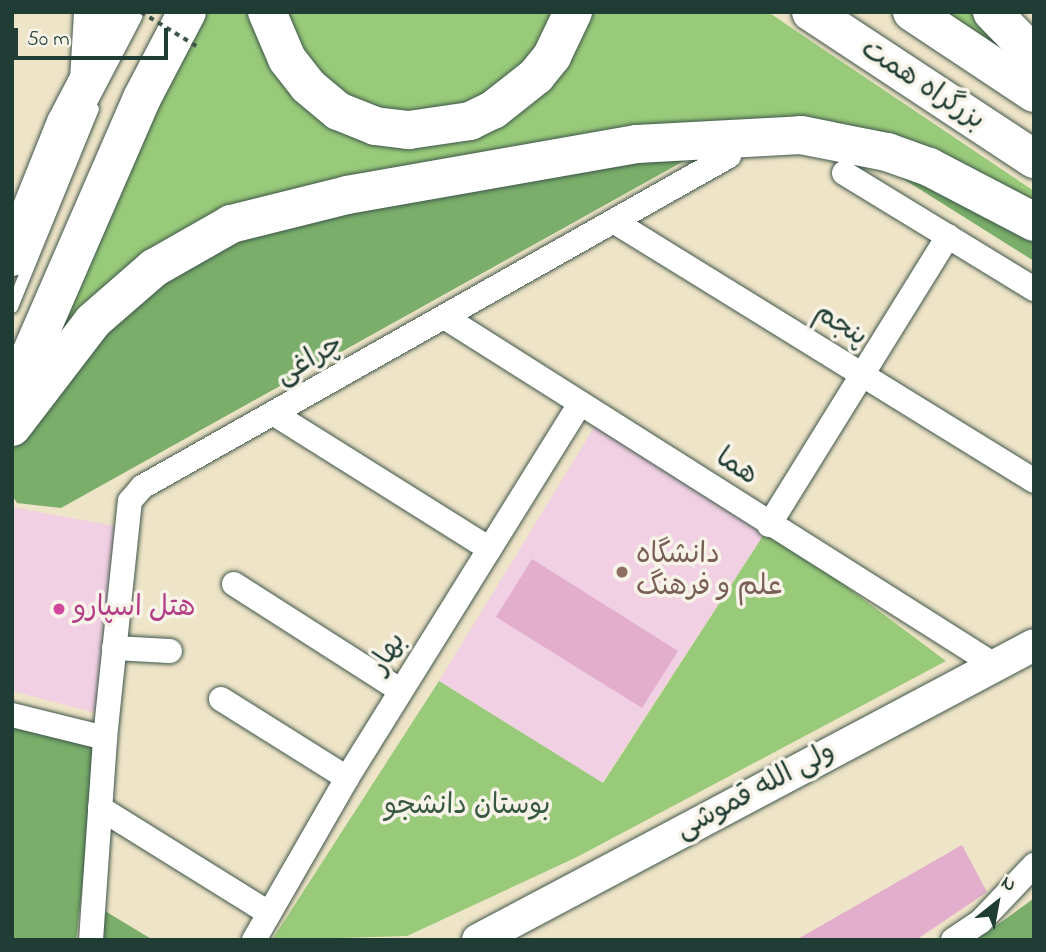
<!DOCTYPE html>
<meta charset="utf-8">
<style>
body{margin:0}
#map{position:relative;width:1046px;height:952px;overflow:hidden;background:#eee4c7;font-family:"Indie Flower","Playpen Sans Arabic",sans-serif}
div>[style]{position:absolute}
.built>*{inset:0;background:#f1d0e3}
.green>*{inset:0;background:#99ca7a}
.forest>*{inset:0;background:#7aae6a}
.building>*{inset:0;background:#e2aecc}
.roads{filter:drop-shadow(0 0 2px #3e564a) drop-shadow(0 0 2px #3e564a)}
.service>*{height:12px;margin:-6px;padding:0 6px;transform-origin:6px;border-radius:6px;background:#fff}
.minor>*{height:24px;margin:-12px;padding:0 12px;transform-origin:12px;border-radius:12px;background:#fff}
.tertiary>*{height:32px;margin:-16px;padding:0 16px;transform-origin:16px;border-radius:16px;background:#fff}
.secondary>*{height:35px;margin:-17.5px;padding:0 17.5px;transform-origin:17.5px;border-radius:17.5px;background:#fff}
.trunk>*{height:38px;margin:-19px;padding:0 19px;transform-origin:19px;border-radius:19px;background:#fff}
.path-bridge>*{height:3.5px;margin-top:-1.75px;transform-origin:0;background:repeating-linear-gradient(90deg,#3e564a 0 5px,transparent 0 10px)}
.dots>*{width:19px;height:19px;translate:-50% -50%;box-sizing:border-box;border:4px solid #f7f3e8;border-radius:50%}
span{translate:-50% -50%;white-space:nowrap;text-align:center;line-height:1.15;-webkit-text-stroke:7px #f7f3e8;paint-order:stroke}
.street-label{font-size:28px;color:#1f3d34}
.education-label{font-size:28px;color:#785e54}
.left{translate:0 -50%;text-align:left}
.hotel-label{font-size:28px;color:#b23c85}
.park-label{font-size:28px;color:#375942}
.frame{position:absolute;inset:0;border:14px solid #1f3d34;pointer-events:none}
.north{position:absolute;left:962px;top:868px;width:70px;height:70px;-webkit-text-stroke:5px #f7f3e8;paint-order:stroke;rotate:31deg;font-size:19px;font-weight:700;line-height:28px;text-align:center;color:#1f3d34}
.north::after{content:'';display:block;margin:auto;width:24px;height:32px;background:#1f3d34;clip-path:polygon(50% 0,100% 100%,50% 72%,0 100%)}
.scale{position:absolute;left:14px;top:28px;width:154px;height:32px;box-sizing:border-box;border:4px solid #1f3d34;border-top:0;padding-left:9px;font-size:21px;line-height:24px;white-space:nowrap;color:#1f3d34;-webkit-text-stroke:5px #f7f3e8;paint-order:stroke}
</style>
<div id="map">
<div class="built">
<div style="clip-path:polygon(598px 421px,768px 528px,602px 783px,439px 681px)"></div>
<div style="clip-path:polygon(12px 507px,115px 526px,96px 713px,12px 691px)"></div>
</div>
<div class="green">
<div style="clip-path:polygon(199px 12px,253px 12px,286px 75px,440px 140px,583px 12px,768px 12px,1034px 191px,1034px 211px,786px 123px,29px 390px)"></div>
<div style="clip-path:polygon(276px 12px,559px 12px,552px 34px,500px 94px,405px 119px,333px 94px)"></div>
<div style="clip-path:polygon(941px 12px,978px 12px,1034px 74px)"></div>
<div style="clip-path:polygon(768px 528px,946px 661px,577px 857px,407px 936px,272px 940px,439px 681px,603px 783px)"></div>
</div>
<div class="forest">
<div style="clip-path:polygon(709px 147px,61px 508px,17px 503px,12px 495px,12px 444px,112px 311px,225px 236px)"></div>
<div style="clip-path:polygon(878px 163px,1034px 236px,1034px 261px)"></div>
<div style="clip-path:polygon(12px 726px,99px 747px,76px 940px,12px 940px)"></div>
<div style="clip-path:polygon(1034px 898px,1034px 940px,976px 940px,1029px 902px)"></div>
<div style="clip-path:polygon(105px 911px,153px 940px,103px 940px)"></div>
</div>
<div class="building">
<div style="clip-path:polygon(532px 559px,678px 651px,642px 708px,496px 617px)"></div>
<div style="clip-path:polygon(962px 845px,987px 892px,916px 940px,796px 940px)"></div>
</div>
<div class="roads">
<div class="service">
<div style="left:12px;top:307px;width:214px;rotate:-67.8deg"></div>
</div>
<div class="minor">
<div style="left:844px;top:173px;width:223px;rotate:31.4deg"></div>
<div style="left:615px;top:222px;width:493px;rotate:31.7deg"></div>
<div style="left:446px;top:318px;width:651px;rotate:32.32deg"></div>
<div style="left:276px;top:415px;width:252px;rotate:32.1deg"></div>
<div style="left:769px;top:525px;width:340px;rotate:-58.2deg"></div>
<div style="left:234px;top:584px;width:198px;rotate:32.6deg"></div>
<div style="left:114px;top:648px;width:56px;rotate:3.1deg"></div>
<div style="left:221px;top:699px;width:149px;rotate:32.1deg"></div>
<div style="left:12px;top:715px;width:96px;rotate:13.9deg"></div>
<div style="left:100px;top:808px;width:199px;rotate:31.9deg"></div>
<div style="left:91px;top:940px;width:202px;rotate:-86deg"></div>
<div style="left:105px;top:738px;width:238px;rotate:-84deg"></div>
<div style="left:130px;top:501px;width:18px;rotate:-49deg"></div>
<div style="left:142px;top:487px;width:674px;rotate:-29.42deg"></div>
<div style="left:254px;top:940px;width:187px;rotate:-60.1deg"></div>
<div style="left:347px;top:778px;width:441px;rotate:-58.1deg"></div>
<div style="left:953px;top:940px;width:32px;rotate:-34deg"></div>
<div style="left:980px;top:922px;width:79px;rotate:-46.5deg"></div>
</div>
<div class="tertiary">
<div style="left:478px;top:940px;width:629px;rotate:-27.95deg"></div>
</div>
<div class="secondary">
<div style="left:87px;top:80px;width:68px;rotate:-86.6deg"></div>
</div>
<div class="trunk">
<div style="left:267px;top:12px;width:51px;rotate:66.9deg"></div>
<div style="left:287px;top:59px;width:34px;rotate:52deg"></div>
<div style="left:308px;top:86px;width:39px;rotate:40deg"></div>
<div style="left:338px;top:111px;width:40px;rotate:22deg"></div>
<div style="left:375px;top:126px;width:34px;rotate:7deg"></div>
<div style="left:409px;top:130px;width:62px;rotate:-8.4deg"></div>
<div style="left:470px;top:121px;width:25px;rotate:-26deg"></div>
<div style="left:493px;top:110px;width:55px;rotate:-38.3deg"></div>
<div style="left:536px;top:76px;width:26px;rotate:-51deg"></div>
<div style="left:552px;top:56px;width:49px;rotate:-64.5deg"></div>
<div style="left:811px;top:12px;width:267px;rotate:33.4deg"></div>
<div style="left:912px;top:12px;width:146px;rotate:33.6deg"></div>
<div style="left:992px;top:12px;width:60px;rotate:45.7deg"></div>
<div style="left:12px;top:257px;width:144px;rotate:-68.1deg"></div>
<div style="left:66px;top:123px;width:125px;rotate:-62.4deg"></div>
<div style="left:12px;top:397px;width:326px;rotate:-66.5deg"></div>
<div style="left:142px;top:98px;width:97px;rotate:-62.4deg"></div>
<div style="left:12px;top:427px;width:133px;rotate:-52.6deg"></div>
<div style="left:93px;top:321px;width:81px;rotate:-41deg"></div>
<div style="left:154px;top:268px;width:89px;rotate:-29.7deg"></div>
<div style="left:231px;top:224px;width:120px;rotate:-14deg"></div>
<div style="left:347px;top:195px;width:294px;rotate:-10deg"></div>
<div style="left:637px;top:144px;width:164px;rotate:-3.1deg"></div>
<div style="left:801px;top:135px;width:88px;rotate:11.2deg"></div>
<div style="left:887px;top:152px;width:45px;rotate:19.7deg"></div>
<div style="left:929px;top:167px;width:119px;rotate:27.6deg"></div>
</div>
</div>
<div class="path-bridge">
<div style="left:141px;top:12px;width:67px;rotate:31.6deg"></div>
</div>
<div class="dots">
<div style="left:622px;top:572px;background:#8d6e63"></div>
<div style="left:59px;top:609px;background:#d1479c"></div>
</div>
<div class="street-label">
<span style="left:922px;top:86px;rotate:33deg">بزرگراه همت</span>
<span style="left:840px;top:326px;rotate:32deg">پنجم</span>
<span style="left:310px;top:361px;rotate:-30deg">چراغی</span>
<span style="left:736px;top:468px;rotate:33deg">هما</span>
<span style="left:389px;top:654px;rotate:-58deg">بهار</span>
<span style="left:756px;top:792px;rotate:-28deg">ولی الله قموشی</span>
</div>
<div class="education-label">
<span class="left" style="left:636px;top:572px">دانشگاه<br>علم و فرهنگ</span>
</div>
<div class="hotel-label">
<span class="left" style="left:73px;top:609px">هتل اسپارو</span>
</div>
<div class="park-label">
<span style="left:467px;top:807px">بوستان دانشجو</span>
</div>
<div class="frame"></div>
<div class="north">N</div>
<div class="scale">50 m</div>
</div>
